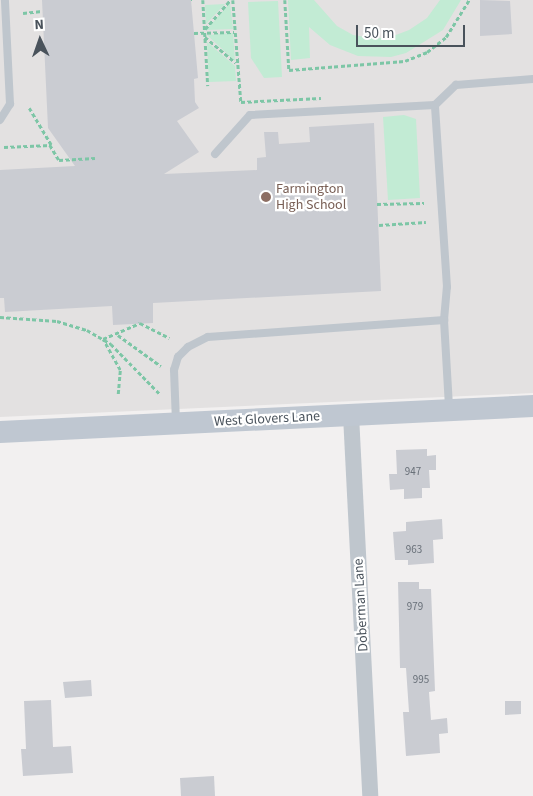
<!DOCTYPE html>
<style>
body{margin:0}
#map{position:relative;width:533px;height:796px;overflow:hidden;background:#f2f0f0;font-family:"Source Sans 3",sans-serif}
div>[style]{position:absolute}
.education>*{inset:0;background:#e3e1e1}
.green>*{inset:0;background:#c2ebd4}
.building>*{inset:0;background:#caccd2}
.path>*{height:2.5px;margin-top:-1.25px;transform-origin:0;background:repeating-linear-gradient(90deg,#7dc6a6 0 4px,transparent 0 6.5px)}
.lane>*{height:8px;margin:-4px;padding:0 4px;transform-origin:4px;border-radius:4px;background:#bfc6cd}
.street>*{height:16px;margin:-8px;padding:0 8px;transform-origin:8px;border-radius:8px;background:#bfc6cd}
.secondary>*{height:22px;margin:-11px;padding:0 11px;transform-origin:11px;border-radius:11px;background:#bfc7d1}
.dots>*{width:14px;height:14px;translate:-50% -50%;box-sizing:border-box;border:2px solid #fff;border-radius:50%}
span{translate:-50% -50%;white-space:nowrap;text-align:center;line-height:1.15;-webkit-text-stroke:4.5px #fff;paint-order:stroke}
.number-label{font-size:11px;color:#697079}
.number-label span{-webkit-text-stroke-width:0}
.education-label{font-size:14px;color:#785e54}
.left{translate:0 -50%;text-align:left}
.street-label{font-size:14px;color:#49525b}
.north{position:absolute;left:15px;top:15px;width:50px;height:50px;-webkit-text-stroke:4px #fff;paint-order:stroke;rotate:357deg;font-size:14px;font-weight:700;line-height:20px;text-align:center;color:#49525b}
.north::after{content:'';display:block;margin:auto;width:18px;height:22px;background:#49525b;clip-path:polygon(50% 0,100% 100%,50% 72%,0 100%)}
.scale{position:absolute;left:356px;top:25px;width:109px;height:22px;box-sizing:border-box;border:2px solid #49525b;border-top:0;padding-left:6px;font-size:15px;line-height:18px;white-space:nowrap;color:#49525b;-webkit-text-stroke:4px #fff;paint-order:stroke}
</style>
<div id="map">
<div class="education">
<div style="clip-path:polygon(0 0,533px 0,533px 393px,0 417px)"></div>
</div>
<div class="green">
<div style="clip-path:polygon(288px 0,314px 0,337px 26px,353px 35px,372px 38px,388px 38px,409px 30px,427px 18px,440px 0,461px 0,443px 30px,406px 53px,391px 57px,358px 56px,330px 45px,309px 27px,310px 58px,291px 60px)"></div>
<div style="clip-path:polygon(278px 1px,282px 77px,264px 78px,251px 58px,248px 2px)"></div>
<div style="clip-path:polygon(230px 3px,233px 29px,206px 30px)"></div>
<div style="clip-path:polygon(225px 4px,206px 24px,205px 5px)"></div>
<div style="clip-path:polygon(233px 33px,235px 61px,207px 35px)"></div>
<div style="clip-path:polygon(207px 42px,235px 66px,236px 81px,209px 82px)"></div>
<div style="clip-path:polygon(404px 115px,416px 119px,420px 198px,388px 200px,383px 117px)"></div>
</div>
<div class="building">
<div style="clip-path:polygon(42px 0,191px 0,198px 78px,194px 79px,195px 102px,199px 108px,177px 121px,199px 152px,164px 174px,257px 170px,257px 158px,266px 157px,264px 132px,278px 132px,279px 144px,310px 142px,309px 127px,374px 123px,381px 291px,153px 303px,153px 323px,113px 325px,112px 306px,5px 312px,4px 298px,0 298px,0 170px,75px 166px,48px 128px)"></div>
<div style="clip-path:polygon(480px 0,510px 1px,512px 34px,480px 36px)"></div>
<div style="clip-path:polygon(427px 449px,427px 456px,436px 455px,436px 470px,429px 470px,430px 488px,422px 488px,422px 498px,404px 499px,404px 489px,390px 490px,389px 474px,397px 474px,396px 450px)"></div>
<div style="clip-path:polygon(442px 519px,443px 539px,433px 540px,434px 563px,408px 565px,408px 560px,395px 560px,393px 532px,406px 531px,406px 522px)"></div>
<div style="clip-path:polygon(398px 582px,419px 582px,419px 589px,431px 589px,435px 691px,429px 692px,431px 720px,447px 718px,448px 733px,439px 734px,440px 753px,406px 756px,403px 712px,409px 712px,406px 668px,400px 668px)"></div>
<div style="clip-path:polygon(91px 680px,92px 696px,65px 698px,63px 682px)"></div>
<div style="clip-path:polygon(51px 700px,53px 747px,71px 746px,73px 773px,23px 776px,21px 749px,26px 749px,24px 701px)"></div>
<div style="clip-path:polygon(505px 701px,521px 701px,521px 714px,505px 715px)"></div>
<div style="clip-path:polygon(214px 776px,215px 796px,181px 796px,180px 778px)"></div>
</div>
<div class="path">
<div style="left:191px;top:0;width:1px"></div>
<div style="left:203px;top:0;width:86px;rotate:86.7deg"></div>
<div style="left:233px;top:0;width:102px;rotate:85.5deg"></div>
<div style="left:241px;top:102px;width:80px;rotate:-2.9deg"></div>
<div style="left:285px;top:0;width:70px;rotate:86.7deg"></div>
<div style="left:289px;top:70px;width:116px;rotate:-4.4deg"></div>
<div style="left:405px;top:61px;width:24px;rotate:-22deg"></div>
<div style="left:427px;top:52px;width:24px;rotate:-38deg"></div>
<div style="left:446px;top:37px;width:44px;rotate:-58.1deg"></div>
<div style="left:23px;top:13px;width:19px;rotate:-6deg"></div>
<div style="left:205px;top:29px;width:38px;rotate:-49deg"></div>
<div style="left:194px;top:33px;width:40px;rotate:-1.4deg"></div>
<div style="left:205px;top:37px;width:40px;rotate:40deg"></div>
<div style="left:50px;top:145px;width:17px;rotate:59deg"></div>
<div style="left:59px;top:160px;width:36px;rotate:-3deg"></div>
<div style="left:4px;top:147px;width:47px;rotate:-2.4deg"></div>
<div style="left:51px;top:145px;width:43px;rotate:-120.7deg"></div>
<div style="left:377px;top:204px;width:47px;rotate:-1.2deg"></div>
<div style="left:379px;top:225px;width:47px;rotate:-3.7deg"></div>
<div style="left:0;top:317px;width:57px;rotate:4deg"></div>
<div style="left:57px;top:321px;width:31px;rotate:17deg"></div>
<div style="left:87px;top:330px;width:28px;rotate:30deg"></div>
<div style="left:111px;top:344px;width:69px;rotate:45.6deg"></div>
<div style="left:118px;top:335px;width:53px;rotate:35.8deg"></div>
<div style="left:118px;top:394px;width:24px;rotate:-85deg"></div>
<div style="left:120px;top:370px;width:35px;rotate:-119deg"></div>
<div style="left:103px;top:339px;width:40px;rotate:-23.4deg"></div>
<div style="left:140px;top:323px;width:33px;rotate:27deg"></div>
</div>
<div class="lane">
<div style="left:0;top:120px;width:19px;rotate:-58deg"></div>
<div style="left:10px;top:104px;width:104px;rotate:-92.8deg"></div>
<div style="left:215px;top:154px;width:52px;rotate:-48.1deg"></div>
<div style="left:250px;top:115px;width:185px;rotate:-3.1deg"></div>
<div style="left:444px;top:320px;width:33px;rotate:-85deg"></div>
<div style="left:447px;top:287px;width:182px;rotate:-93.8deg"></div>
<div style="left:435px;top:105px;width:29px;rotate:-44deg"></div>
<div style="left:456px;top:85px;width:77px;rotate:-4.5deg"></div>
<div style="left:176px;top:422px;width:52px;rotate:-92.2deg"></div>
<div style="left:174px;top:370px;width:14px;rotate:-73deg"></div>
<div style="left:178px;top:357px;width:14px;rotate:-45deg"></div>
<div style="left:188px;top:347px;width:22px;rotate:-27deg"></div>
<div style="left:208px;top:337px;width:237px;rotate:-4.1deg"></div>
<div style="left:444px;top:320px;width:88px;rotate:86.7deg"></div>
</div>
<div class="street">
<div style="left:351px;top:415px;width:381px;rotate:87.1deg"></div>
</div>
<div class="secondary">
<div style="left:0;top:432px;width:534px;rotate:-2.79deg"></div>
</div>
<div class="dots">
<div style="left:266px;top:197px;background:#8d6e63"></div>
</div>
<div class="number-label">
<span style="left:413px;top:472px">947</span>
<span style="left:414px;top:550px">963</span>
<span style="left:415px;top:607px">979</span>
<span style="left:421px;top:680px">995</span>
</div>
<div class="education-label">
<span class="left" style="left:276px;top:197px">Farmington<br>High School</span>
</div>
<div class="street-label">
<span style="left:267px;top:419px;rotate:-3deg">West Glovers Lane</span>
<span style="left:361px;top:605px;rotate:-93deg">Doberman Lane</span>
</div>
<div class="north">N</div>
<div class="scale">50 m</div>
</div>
